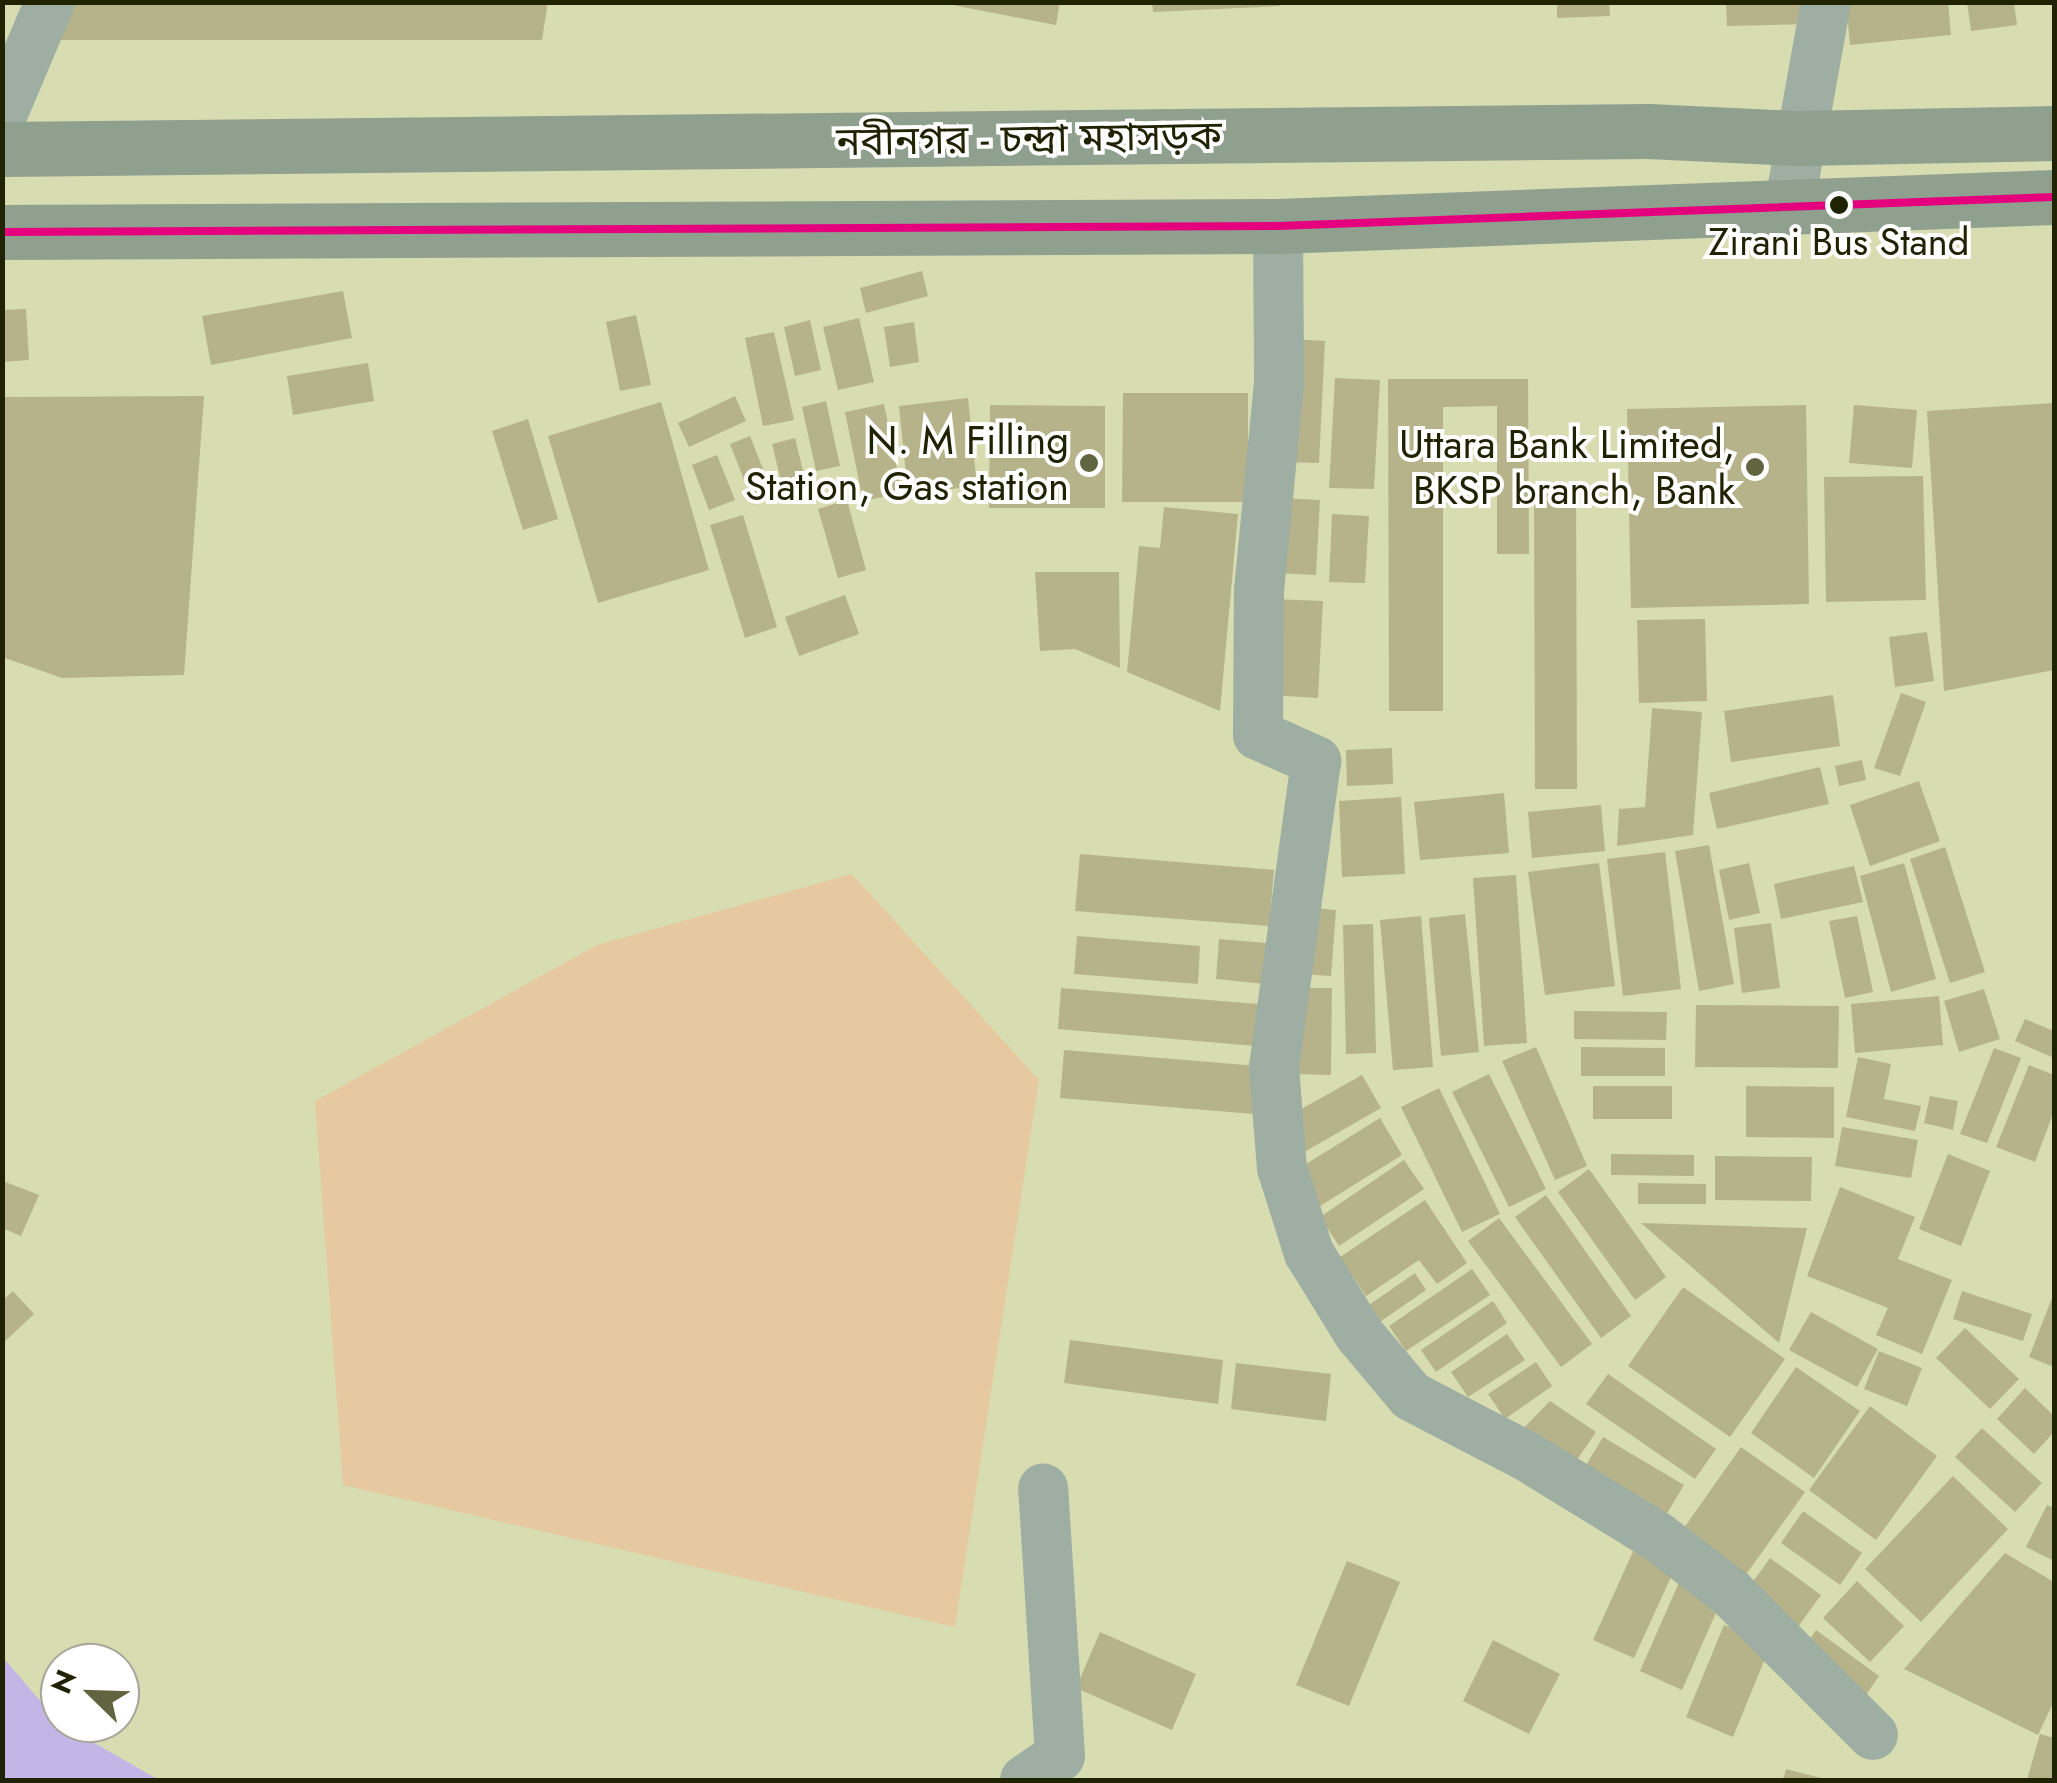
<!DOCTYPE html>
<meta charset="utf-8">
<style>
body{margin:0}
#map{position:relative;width:2057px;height:1783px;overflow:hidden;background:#d7ddb0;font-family:Jost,"Noto Sans Bengali",sans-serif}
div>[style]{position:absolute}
.green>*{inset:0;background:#e6c9a1}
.water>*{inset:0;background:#c3b6e7}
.building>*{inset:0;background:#b6b38b}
.street>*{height:50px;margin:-25px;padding:0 25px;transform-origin:25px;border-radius:25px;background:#9eaea2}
.highway>*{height:55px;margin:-27.5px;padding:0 27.5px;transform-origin:27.5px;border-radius:27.5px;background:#8fa08f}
.bus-1>*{height:8px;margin:-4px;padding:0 4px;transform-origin:4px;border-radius:4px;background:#e5007d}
.dots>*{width:28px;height:28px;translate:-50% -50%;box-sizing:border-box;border:5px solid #fff;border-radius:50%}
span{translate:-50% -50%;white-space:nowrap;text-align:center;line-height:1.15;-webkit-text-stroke:8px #fff;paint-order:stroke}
.bus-label{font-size:38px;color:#202302}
.street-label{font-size:40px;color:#202302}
.poi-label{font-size:40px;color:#202302}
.right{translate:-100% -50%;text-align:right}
.frame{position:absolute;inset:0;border:5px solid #202302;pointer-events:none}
.north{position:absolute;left:40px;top:1643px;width:100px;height:100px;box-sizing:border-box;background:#fff;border:2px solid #a6a79a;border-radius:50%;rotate:293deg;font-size:28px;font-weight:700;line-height:40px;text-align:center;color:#202302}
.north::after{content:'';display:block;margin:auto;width:35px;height:45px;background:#60643f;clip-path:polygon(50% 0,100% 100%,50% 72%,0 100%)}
</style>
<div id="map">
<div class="green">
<div style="clip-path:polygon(852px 874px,1039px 1080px,955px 1627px,343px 1485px,315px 1101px,597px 945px)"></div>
</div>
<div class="water">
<div style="clip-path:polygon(2px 1656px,58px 1722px,159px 1780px,3px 1780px)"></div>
</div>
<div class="building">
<div style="clip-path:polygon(71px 2px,548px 2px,542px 40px,55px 40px)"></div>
<div style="clip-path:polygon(937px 2px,1060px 2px,1056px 25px)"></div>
<div style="clip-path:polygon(1152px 2px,1279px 2px,1280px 6px,1153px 12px)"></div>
<div style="clip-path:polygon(1557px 2px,1609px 2px,1610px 16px,1557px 18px)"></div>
<div style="clip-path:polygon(1726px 2px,1813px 2px,1814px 24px,1727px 26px)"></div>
<div style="clip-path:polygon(1846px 2px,1948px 2px,1951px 35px,1850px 45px)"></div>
<div style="clip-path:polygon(1967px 2px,2014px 2px,2017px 25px,1971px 31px)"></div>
<div style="clip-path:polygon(922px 271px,928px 296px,866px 313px,860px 288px)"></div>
<div style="clip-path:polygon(343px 291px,352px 338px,211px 365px,202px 316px)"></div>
<div style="clip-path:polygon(26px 309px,29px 360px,2px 362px,2px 310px)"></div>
<div style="clip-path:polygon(636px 315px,651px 385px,620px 391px,606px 322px)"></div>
<div style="clip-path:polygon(859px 318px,874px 382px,838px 390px,823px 327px)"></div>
<div style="clip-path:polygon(810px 320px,821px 370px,795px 376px,784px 327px)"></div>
<div style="clip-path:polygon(914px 322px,919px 362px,890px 367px,884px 327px)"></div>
<div style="clip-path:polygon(774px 332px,794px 420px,763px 426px,745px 338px)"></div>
<div style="clip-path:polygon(1290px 339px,1325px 341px,1319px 463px,1284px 462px)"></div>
<div style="clip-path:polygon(368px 363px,374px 401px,293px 415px,287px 376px)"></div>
<div style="clip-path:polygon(1335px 378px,1380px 380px,1374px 489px,1329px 488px)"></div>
<div style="clip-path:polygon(1388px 379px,1528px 379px,1529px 554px,1497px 554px,1497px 406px,1443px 407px,1443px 711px,1389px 711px)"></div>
<div style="clip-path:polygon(1123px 393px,1248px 393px,1248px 502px,1122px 502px)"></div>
<div style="clip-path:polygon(204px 396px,184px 675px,62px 678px,2px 657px,2px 397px)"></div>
<div style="clip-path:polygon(735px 396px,746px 421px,689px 447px,678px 423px)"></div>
<div style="clip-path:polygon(968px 398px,977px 486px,908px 494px,899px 406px)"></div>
<div style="clip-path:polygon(826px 401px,840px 466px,816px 471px,802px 407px)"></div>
<div style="clip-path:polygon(661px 402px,709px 570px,598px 603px,548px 436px)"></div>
<div style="clip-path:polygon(2054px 403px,2054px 670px,1944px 691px,1927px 411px)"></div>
<div style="clip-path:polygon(884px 404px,902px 493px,863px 501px,845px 412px)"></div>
<div style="clip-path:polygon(990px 405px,1105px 406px,1105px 508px,989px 508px)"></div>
<div style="clip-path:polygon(1806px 405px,1809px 604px,1631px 608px,1627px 409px)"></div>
<div style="clip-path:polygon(1854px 405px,1917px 410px,1912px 468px,1849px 463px)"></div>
<div style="clip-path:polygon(528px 419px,558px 519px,523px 530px,492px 431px)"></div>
<div style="clip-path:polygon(750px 436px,774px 497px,754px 505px,730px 444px)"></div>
<div style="clip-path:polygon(795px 438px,804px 475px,781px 481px,772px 444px)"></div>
<div style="clip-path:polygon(717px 455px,735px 500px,709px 510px,692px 465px)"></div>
<div style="clip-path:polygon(1923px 476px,1926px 600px,1826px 602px,1824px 477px)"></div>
<div style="clip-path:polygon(1534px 485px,1576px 485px,1577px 789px,1535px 789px)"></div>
<div style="clip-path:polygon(1280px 498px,1320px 500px,1316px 575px,1276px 573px)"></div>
<div style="clip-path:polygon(847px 500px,866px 570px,838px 578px,818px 509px)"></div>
<div style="clip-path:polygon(1164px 507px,1238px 514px,1220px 711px,1127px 672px,1139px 546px,1160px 548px)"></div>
<div style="clip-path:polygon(1332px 514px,1369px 516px,1365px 583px,1329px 582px)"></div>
<div style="clip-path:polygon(743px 515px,777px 627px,745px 638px,710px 525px)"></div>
<div style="clip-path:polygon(1035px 572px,1119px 572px,1120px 668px,1075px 649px,1040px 651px)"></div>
<div style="clip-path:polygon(845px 595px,859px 634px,799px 656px,785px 617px)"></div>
<div style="clip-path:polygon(1274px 599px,1323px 601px,1318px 698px,1269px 695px)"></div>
<div style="clip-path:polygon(1705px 619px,1707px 701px,1639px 703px,1637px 620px)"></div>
<div style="clip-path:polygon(1927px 632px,1934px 681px,1895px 687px,1889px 637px)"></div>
<div style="clip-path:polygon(1901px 693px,1926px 702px,1900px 776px,1874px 768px)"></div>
<div style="clip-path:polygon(1833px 695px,1840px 746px,1731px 762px,1724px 711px)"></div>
<div style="clip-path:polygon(1652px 708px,1702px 712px,1693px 835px,1617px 846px,1619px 809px,1645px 807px)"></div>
<div style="clip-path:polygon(1392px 748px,1393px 784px,1347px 786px,1346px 750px)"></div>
<div style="clip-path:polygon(1862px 760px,1866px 780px,1839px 786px,1835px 766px)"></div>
<div style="clip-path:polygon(1820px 767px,1829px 804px,1717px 829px,1709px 793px)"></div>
<div style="clip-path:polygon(1919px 781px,1940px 841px,1870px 866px,1850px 805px)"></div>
<div style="clip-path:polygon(1504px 793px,1509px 853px,1420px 860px,1414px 802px)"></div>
<div style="clip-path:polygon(1401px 797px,1405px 874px,1342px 877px,1339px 801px)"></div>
<div style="clip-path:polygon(1601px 805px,1605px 851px,1532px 858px,1528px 812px)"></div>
<div style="clip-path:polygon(1709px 845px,1734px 984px,1699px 991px,1675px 851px)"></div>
<div style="clip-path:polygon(1945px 847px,1985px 972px,1950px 983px,1910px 859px)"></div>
<div style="clip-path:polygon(1665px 852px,1681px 989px,1623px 996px,1607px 859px)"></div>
<div style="clip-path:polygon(1080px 854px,1274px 870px,1269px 926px,1075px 911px)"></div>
<div style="clip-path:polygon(1599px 863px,1615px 986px,1545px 995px,1528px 872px)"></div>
<div style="clip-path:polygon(1749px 863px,1760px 913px,1729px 920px,1719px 870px)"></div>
<div style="clip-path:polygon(1904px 863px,1936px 979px,1891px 992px,1860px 876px)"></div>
<div style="clip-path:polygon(1854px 866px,1863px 902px,1781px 919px,1774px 884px)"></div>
<div style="clip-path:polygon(1516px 875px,1527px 1043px,1484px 1046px,1473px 878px)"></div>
<div style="clip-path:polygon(1302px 907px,1336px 910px,1331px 976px,1299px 974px)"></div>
<div style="clip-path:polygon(1465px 914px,1479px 1052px,1441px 1056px,1429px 918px)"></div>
<div style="clip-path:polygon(1421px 916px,1433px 1067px,1393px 1070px,1380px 920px)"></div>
<div style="clip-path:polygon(1857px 916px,1873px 992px,1845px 998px,1829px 921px)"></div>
<div style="clip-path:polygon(1771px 923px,1780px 988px,1742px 993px,1734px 928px)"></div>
<div style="clip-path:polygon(1373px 924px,1376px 1053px,1346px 1054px,1343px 925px)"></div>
<div style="clip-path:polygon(1077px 936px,1200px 946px,1198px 984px,1074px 974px)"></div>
<div style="clip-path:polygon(1219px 939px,1279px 944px,1275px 985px,1216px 979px)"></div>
<div style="clip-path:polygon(1061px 988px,1258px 1004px,1255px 1046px,1058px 1029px)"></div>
<div style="clip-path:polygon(1293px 988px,1332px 988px,1331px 1075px,1292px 1074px)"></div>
<div style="clip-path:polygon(1984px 989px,2000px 1039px,1959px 1052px,1944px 1001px)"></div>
<div style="clip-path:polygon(1939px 996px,1943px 1045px,1855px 1053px,1851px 1004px)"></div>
<div style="clip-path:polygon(1696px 1005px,1839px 1006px,1838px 1068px,1695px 1067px)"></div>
<div style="clip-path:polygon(1574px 1011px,1667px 1012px,1666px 1040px,1574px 1039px)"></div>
<div style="clip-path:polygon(2025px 1019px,2054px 1031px,2054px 1058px,2015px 1041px)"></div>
<div style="clip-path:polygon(1536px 1047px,1587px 1166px,1555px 1180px,1502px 1061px)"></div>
<div style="clip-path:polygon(1581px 1047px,1665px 1048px,1665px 1076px,1581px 1076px)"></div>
<div style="clip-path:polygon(1994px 1048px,2021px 1058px,1987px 1143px,1960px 1134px)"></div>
<div style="clip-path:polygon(1064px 1050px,1258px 1066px,1254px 1114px,1060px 1098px)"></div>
<div style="clip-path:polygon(1858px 1057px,1891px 1064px,1884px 1099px,1921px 1106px,1915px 1131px,1846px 1117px)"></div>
<div style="clip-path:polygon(2029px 1065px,2054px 1075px,2054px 1111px,2035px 1162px,1996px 1147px)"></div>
<div style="clip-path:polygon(1489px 1074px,1546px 1189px,1509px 1207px,1452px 1092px)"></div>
<div style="clip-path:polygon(1362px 1075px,1381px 1108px,1306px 1151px,1287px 1117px)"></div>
<div style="clip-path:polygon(1593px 1086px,1672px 1086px,1672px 1119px,1593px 1119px)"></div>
<div style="clip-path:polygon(1746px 1086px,1834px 1087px,1834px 1138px,1746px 1137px)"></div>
<div style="clip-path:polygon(1439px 1088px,1500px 1214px,1462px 1232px,1401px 1107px)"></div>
<div style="clip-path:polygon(1930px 1096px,1958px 1101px,1953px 1130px,1924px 1123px)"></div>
<div style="clip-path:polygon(1380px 1118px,1402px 1155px,1320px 1206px,1298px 1169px)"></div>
<div style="clip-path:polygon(1842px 1127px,1918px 1140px,1911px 1178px,1835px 1166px)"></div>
<div style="clip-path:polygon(1611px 1154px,1694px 1155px,1694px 1176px,1611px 1175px)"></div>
<div style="clip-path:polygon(1948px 1154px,1990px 1171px,1961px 1246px,1919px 1229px)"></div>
<div style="clip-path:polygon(1715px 1156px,1812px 1157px,1811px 1201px,1715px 1200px)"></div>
<div style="clip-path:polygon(1404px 1160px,1424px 1189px,1339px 1246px,1320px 1217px)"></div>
<div style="clip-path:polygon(1589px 1169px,1666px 1277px,1635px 1300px,1558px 1192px)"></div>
<div style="clip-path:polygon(3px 1181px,39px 1195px,21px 1236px,2px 1228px)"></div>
<div style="clip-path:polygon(1638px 1183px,1706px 1184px,1706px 1204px,1638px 1204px)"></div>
<div style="clip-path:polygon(1840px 1187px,1915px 1217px,1898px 1259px,1952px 1280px,1922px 1354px,1876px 1335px,1888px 1308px,1807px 1276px)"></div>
<div style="clip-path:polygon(1546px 1195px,1631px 1316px,1601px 1338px,1515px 1217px)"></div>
<div style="clip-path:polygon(1425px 1200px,1467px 1263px,1437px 1284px,1419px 1260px,1366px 1296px,1340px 1257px)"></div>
<div style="clip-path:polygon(1499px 1218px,1592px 1344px,1561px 1367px,1468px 1241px)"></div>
<div style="clip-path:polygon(1641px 1223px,1807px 1228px,1779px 1343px)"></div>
<div style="clip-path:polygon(1472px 1269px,1490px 1295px,1406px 1351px,1389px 1326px)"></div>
<div style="clip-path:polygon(1415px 1273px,1426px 1290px,1377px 1324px,1366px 1307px)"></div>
<div style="clip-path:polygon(1683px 1287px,1785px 1359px,1730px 1437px,1628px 1366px)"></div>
<div style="clip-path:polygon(13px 1291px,34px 1314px,2px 1344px,2px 1301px)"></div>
<div style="clip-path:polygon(1962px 1291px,2032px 1314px,2023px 1341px,1953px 1319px)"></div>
<div style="clip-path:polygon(2054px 1293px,2054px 1367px,2029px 1357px)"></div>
<div style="clip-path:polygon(1493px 1301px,1507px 1323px,1436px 1372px,1421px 1350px)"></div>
<div style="clip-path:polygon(1811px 1312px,1878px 1349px,1857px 1387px,1789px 1350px)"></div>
<div style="clip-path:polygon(1965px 1328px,2019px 1379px,1990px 1409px,1936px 1358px)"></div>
<div style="clip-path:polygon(1507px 1334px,1525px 1360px,1468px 1397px,1451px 1372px)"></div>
<div style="clip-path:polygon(1070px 1340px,1223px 1360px,1218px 1404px,1064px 1383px)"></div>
<div style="clip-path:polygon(1879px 1351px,1922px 1368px,1907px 1406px,1864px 1389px)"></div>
<div style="clip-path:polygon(1536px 1362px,1552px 1386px,1505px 1419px,1488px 1394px)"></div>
<div style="clip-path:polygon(1236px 1363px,1331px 1374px,1326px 1421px,1231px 1409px)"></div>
<div style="clip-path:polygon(1796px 1367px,1860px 1411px,1814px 1478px,1751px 1433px)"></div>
<div style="clip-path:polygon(1608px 1374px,1716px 1449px,1695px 1479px,1586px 1404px)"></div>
<div style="clip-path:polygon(2025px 1388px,2054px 1416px,2054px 1432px,2034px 1454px,1997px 1419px)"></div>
<div style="clip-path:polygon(1550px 1401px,1596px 1432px,1570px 1470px,1518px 1434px)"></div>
<div style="clip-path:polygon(1870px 1406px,1937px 1456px,1876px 1540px,1809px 1490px)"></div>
<div style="clip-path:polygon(1982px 1428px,2042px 1483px,2015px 1512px,1955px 1457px)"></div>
<div style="clip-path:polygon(1603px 1437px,1684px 1485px,1663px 1520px,1582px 1472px)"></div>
<div style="clip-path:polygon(1741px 1447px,1805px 1492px,1742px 1580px,1679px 1535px)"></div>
<div style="clip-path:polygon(1953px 1476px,2008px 1529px,1921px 1622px,1865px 1569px)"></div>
<div style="clip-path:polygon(2047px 1505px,2054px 1508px,2054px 1561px,2026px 1547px)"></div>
<div style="clip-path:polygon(1803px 1511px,1862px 1553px,1840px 1585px,1781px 1543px)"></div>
<div style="clip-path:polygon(1636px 1545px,1677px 1564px,1634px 1658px,1593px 1640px)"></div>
<div style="clip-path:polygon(2005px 1553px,2054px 1582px,2054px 1701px,2038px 1735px,1904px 1669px)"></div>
<div style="clip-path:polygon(1770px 1558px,1821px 1595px,1793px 1634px,1742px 1597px)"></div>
<div style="clip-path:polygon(1347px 1561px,1400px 1582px,1349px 1706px,1296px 1685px)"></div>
<div style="clip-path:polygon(1680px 1580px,1722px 1599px,1682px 1690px,1640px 1671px)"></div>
<div style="clip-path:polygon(1857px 1581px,1904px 1626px,1870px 1662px,1823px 1618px)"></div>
<div style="clip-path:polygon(1724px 1625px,1771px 1644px,1733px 1737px,1686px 1717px)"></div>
<div style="clip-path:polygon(1816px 1630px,1879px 1676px,1866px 1695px,1803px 1649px)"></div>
<div style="clip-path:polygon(1100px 1632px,1196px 1674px,1172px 1730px,1076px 1688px)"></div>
<div style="clip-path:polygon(1493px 1640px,1560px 1674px,1529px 1734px,1463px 1701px)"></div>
<div style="clip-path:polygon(2040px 1734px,2054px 1738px,2054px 1780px,2027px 1780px)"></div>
<div style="clip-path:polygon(1786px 1769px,1825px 1779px,1825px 1780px,1783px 1780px)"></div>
</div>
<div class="street">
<div style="left:2px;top:115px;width:123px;rotate:-67deg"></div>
<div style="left:1790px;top:202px;width:203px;rotate:-79.8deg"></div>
<div style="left:1278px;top:226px;width:157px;rotate:89.6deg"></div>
<div style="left:1279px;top:383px;width:208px;rotate:95.5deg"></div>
<div style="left:1259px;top:590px;width:145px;rotate:90.4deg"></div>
<div style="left:1258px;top:735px;width:64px;rotate:24.1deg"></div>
<div style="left:1316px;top:761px;width:309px;rotate:97.8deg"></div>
<div style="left:1274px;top:1067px;width:101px;rotate:85.5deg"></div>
<div style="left:1282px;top:1168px;width:89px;rotate:72.4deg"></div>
<div style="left:1309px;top:1253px;width:95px;rotate:58.3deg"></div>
<div style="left:1359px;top:1334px;width:81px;rotate:50deg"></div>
<div style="left:1411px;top:1396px;width:132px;rotate:27.5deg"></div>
<div style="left:1528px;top:1457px;width:153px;rotate:31.6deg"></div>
<div style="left:1658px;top:1537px;width:91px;rotate:37.4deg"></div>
<div style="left:1730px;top:1592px;width:202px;rotate:45deg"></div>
<div style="left:1025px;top:1780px;width:42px;rotate:-34.4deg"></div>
<div style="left:1060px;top:1756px;width:268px;rotate:-93.6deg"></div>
</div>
<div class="highway">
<div style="left:2px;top:149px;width:1646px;rotate:-0.63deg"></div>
<div style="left:1648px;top:131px;width:151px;rotate:2.7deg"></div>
<div style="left:1799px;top:138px;width:255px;rotate:-1.1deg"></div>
<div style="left:2px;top:232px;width:1276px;rotate:-0.27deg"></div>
<div style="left:1278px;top:226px;width:777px;rotate:-2.14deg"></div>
</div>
<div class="bus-1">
<div style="left:2px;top:232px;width:1276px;rotate:-0.27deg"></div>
<div style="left:1278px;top:226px;width:777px;rotate:-2.14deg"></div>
</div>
<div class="dots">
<div style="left:1839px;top:205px;background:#202302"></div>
<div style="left:1089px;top:463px;background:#60643f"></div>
<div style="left:1755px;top:467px;background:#60643f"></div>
</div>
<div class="bus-label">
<span style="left:1839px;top:242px">Zirani Bus Stand</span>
</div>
<div class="street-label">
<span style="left:1029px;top:138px;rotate:-1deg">নবীনগর - চন্দ্রা মহাসড়ক</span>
</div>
<div class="poi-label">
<span class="right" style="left:1069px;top:463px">N. M Filling<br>Station, Gas station</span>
<span class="right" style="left:1735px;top:467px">Uttara Bank Limited,<br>BKSP branch, Bank</span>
</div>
<div class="frame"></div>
<div class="north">N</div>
</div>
